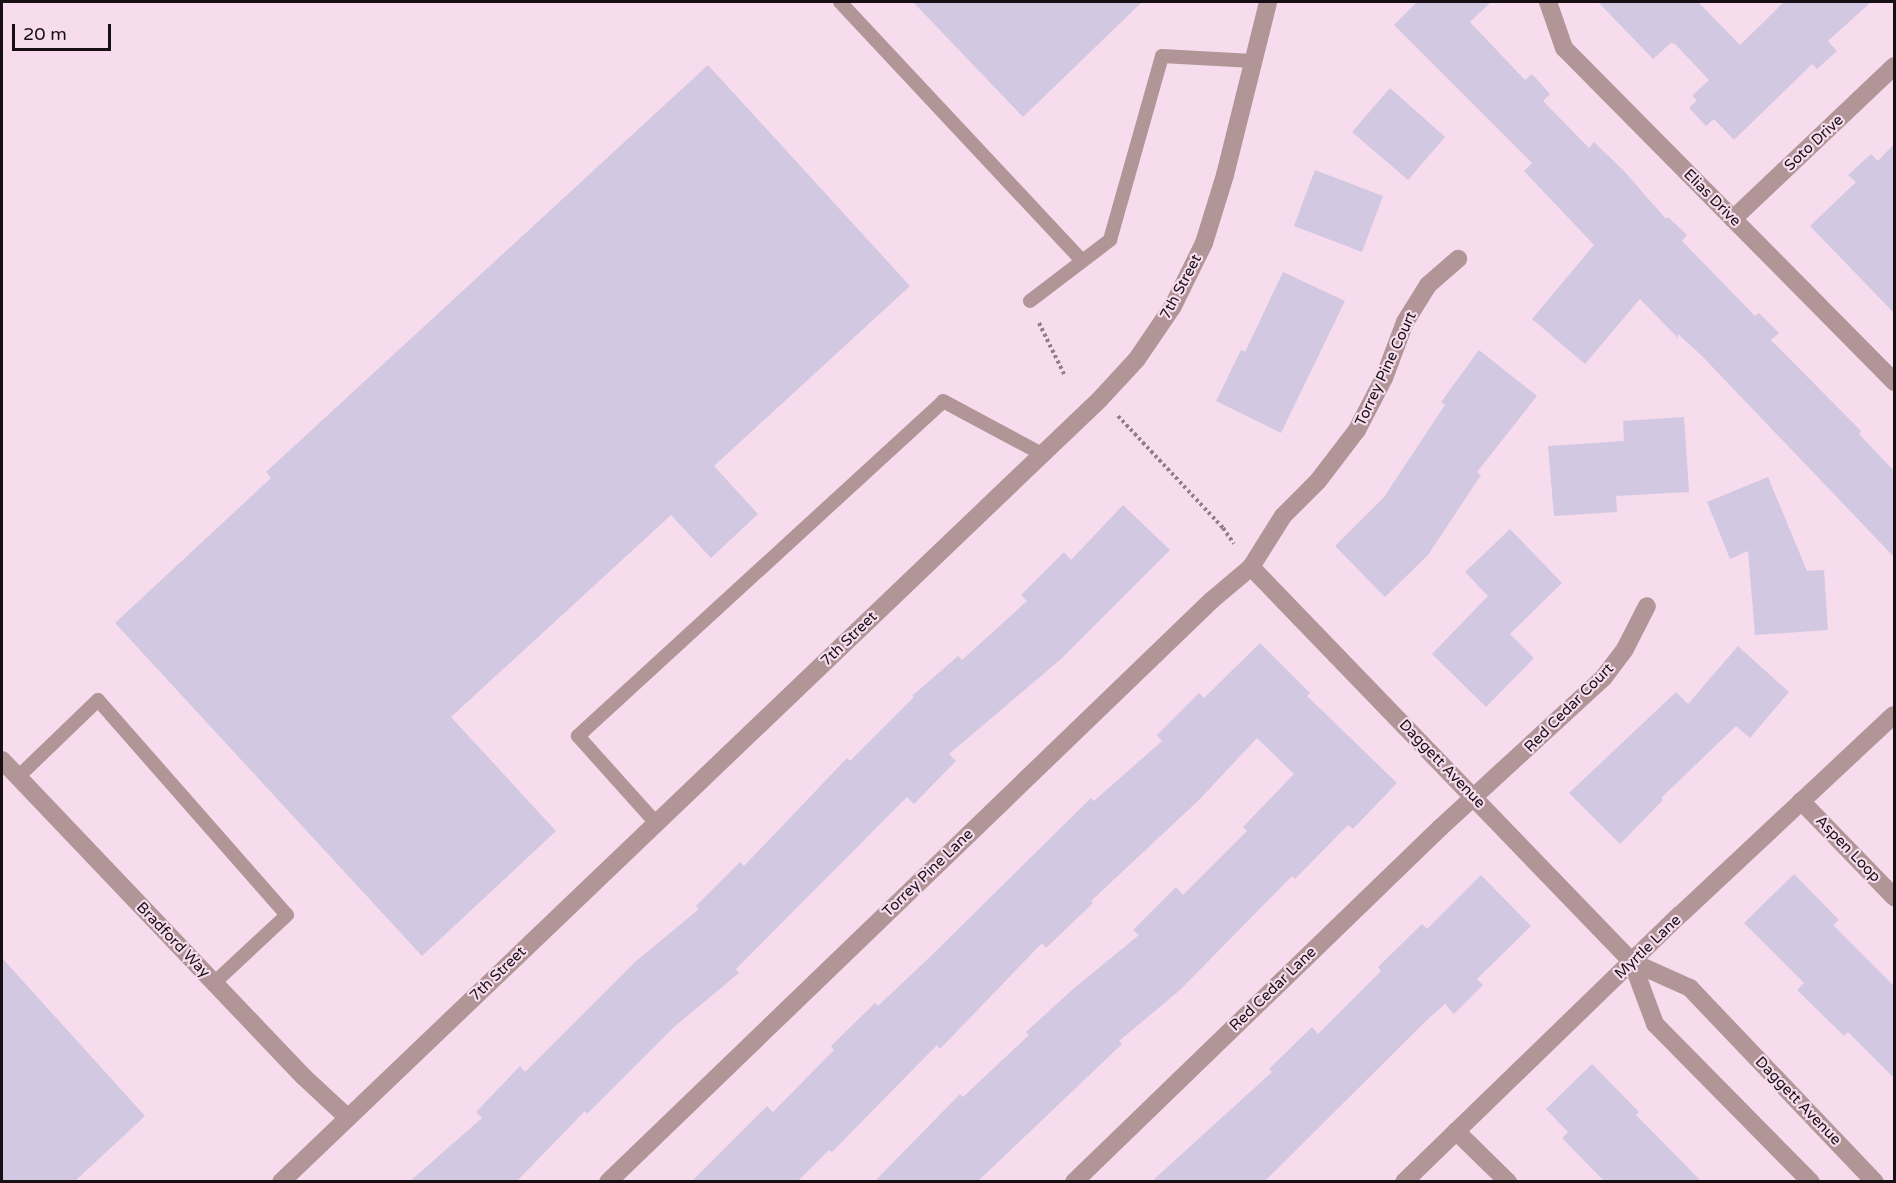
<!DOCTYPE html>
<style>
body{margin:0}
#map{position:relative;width:1896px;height:1183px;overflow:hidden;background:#f6dced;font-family:"Varela Round",sans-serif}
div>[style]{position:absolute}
.building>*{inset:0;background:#d2c8e2}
.path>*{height:4px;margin-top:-2px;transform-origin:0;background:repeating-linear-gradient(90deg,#907e8a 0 3px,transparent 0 6px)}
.service>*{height:14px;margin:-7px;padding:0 7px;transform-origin:7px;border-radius:7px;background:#b19597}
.minor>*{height:18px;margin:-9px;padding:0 9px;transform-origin:9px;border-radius:9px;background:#b19597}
.tertiary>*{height:18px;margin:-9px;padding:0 9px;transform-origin:9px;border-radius:9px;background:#b19597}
span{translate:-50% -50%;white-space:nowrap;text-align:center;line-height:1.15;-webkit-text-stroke:4.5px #f6dced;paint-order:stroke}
.street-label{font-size:15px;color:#180f15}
.frame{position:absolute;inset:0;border:3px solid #180f15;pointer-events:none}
.scale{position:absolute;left:12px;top:24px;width:99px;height:27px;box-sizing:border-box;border:3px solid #180f15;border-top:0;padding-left:8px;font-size:18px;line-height:21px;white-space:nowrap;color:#180f15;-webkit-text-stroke:4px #f6dced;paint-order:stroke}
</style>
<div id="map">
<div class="building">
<div style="clip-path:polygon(913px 2px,1142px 2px,1023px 117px)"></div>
<div style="clip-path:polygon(1417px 2px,1491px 2px,1470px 22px,1525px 80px,1532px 74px,1550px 94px,1543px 101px,1589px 148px,1594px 142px,1623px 170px,1666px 219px,1668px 217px,1687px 235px,1682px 241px,1755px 316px,1759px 313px,1779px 333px,1771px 340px,1861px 431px,1859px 434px,1894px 471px,1894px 557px,1702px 356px,1678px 334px,1678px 338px,1640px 299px,1585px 364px,1532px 319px,1594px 245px,1524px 171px,1532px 163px,1394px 25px)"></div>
<div style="clip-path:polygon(1598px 2px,1698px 2px,1740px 45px,1784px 2px,1871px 2px,1828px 41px,1837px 51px,1817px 69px,1812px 64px,1734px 140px,1714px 119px,1706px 126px,1689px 108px,1697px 100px,1692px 96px,1709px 80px,1675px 44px,1671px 43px,1653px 59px)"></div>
<div style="clip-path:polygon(708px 65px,910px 286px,714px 466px,758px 514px,711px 558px,671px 515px,451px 717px,556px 831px,422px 956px,115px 623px,271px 478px,266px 472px)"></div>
<div style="clip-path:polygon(1390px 88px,1445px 137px,1408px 180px,1352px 132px)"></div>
<div style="clip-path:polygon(1894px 144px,1894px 313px,1810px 226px,1856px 182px,1848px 175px,1871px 154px,1878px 161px)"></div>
<div style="clip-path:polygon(1315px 170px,1383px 196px,1362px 252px,1294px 226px)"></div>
<div style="clip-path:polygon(1283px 272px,1345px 301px,1281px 433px,1216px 401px,1241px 350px,1245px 352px)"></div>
<div style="clip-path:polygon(1479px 350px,1537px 396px,1477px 472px,1481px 475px,1428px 555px,1385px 597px,1335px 546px,1384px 497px,1445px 405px,1441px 402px)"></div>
<div style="clip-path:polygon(1684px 417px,1689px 492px,1616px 496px,1617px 512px,1554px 516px,1548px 446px,1624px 441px,1623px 421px)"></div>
<div style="clip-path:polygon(1768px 477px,1807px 571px,1824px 570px,1828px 630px,1755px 635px,1748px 551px,1730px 559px,1707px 502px)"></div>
<div style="clip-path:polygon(1123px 505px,1170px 550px,1061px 659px,949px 754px,956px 761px,914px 804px,907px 797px,736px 969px,739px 973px,674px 1027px,587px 1114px,585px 1111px,516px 1182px,409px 1182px,482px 1118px,476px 1112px,520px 1066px,525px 1072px,635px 962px,699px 909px,696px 906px,740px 862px,744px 866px,847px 758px,850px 761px,914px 697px,912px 696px,958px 656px,962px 660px,1027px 601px,1021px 595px,1064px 552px,1071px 560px)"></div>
<div style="clip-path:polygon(1510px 529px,1562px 583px,1510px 634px,1534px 658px,1486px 707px,1432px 654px,1488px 596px,1465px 572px)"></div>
<div style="clip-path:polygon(1260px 643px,1310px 693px,1307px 696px,1397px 783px,1353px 829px,1348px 825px,1295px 879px,1292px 876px,1180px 990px,1119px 1041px,1122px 1044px,977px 1182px,874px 1182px,960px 1094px,963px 1097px,1029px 1035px,1026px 1032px,1072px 990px,1139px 935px,1133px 930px,1176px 887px,1183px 895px,1247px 831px,1243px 827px,1294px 774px,1257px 738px,1199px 800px,1091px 901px,1093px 903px,1046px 948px,1042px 943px,940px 1049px,937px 1045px,832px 1152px,829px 1150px,797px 1182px,691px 1182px,767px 1106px,773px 1112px,834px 1050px,831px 1046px,875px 1003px,878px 1006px,932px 955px,1091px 798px,1094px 801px,1162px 741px,1157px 735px,1199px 693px,1204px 698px)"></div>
<div style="clip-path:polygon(1738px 646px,1789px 692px,1750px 738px,1736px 726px,1661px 798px,1663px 800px,1620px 844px,1569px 793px,1676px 692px,1688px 704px)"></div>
<div style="clip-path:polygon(1794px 874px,1839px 920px,1833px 925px,1894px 986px,1894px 1078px,1848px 1032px,1844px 1036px,1797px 990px,1804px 983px,1744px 923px)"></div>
<div style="clip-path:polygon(1481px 875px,1531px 926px,1477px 979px,1483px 985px,1454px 1014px,1445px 1004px,1428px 1019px,1264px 1182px,1151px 1182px,1272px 1072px,1269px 1069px,1312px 1027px,1318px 1034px,1381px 971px,1378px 967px,1422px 924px,1427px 929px)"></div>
<div style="clip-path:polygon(2px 958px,145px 1116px,74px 1182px,2px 1182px)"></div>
<div style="clip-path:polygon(1592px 1064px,1639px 1112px,1636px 1115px,1702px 1182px,1605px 1182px,1562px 1138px,1568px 1132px,1546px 1109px)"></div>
</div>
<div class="path">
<div style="left:1039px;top:323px;width:59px;rotate:63.9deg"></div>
<div style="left:1118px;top:416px;width:154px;rotate:46.8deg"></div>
<div style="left:1223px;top:528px;width:19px;rotate:55deg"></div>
</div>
<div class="service">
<div style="left:840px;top:2px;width:354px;rotate:46.9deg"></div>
<div style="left:1030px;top:301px;width:101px;rotate:-37.3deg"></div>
<div style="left:1110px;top:240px;width:191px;rotate:-74.2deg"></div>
<div style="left:1162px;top:56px;width:91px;rotate:3.1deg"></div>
<div style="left:18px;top:777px;width:111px;rotate:-43.9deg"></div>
<div style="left:98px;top:700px;width:286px;rotate:48.7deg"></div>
<div style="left:287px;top:915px;width:100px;rotate:137deg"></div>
<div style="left:656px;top:823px;width:117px;rotate:-131.9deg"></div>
<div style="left:578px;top:736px;width:495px;rotate:-42.5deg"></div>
<div style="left:943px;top:401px;width:112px;rotate:28.2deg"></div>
</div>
<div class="minor">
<div style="left:1548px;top:2px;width:49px;rotate:70.8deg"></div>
<div style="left:1564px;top:48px;width:470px;rotate:45.3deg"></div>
<div style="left:1733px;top:219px;width:222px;rotate:-43.5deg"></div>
<div style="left:1251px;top:567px;width:549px;rotate:46.03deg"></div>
<div style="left:1632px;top:962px;width:66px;rotate:69.6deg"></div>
<div style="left:1655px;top:1024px;width:222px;rotate:45.4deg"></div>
<div style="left:2px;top:760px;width:438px;rotate:46.4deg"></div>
<div style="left:304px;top:1077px;width:60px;rotate:43deg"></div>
<div style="left:1801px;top:801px;width:134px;rotate:45.9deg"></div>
<div style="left:1632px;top:962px;width:64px;rotate:24.1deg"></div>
<div style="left:1690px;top:988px;width:268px;rotate:46.4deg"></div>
<div style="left:1456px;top:1131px;width:73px;rotate:44.4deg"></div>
<div style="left:608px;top:1182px;width:839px;rotate:-43.94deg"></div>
<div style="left:1212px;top:600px;width:51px;rotate:-40.2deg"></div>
<div style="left:1251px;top:567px;width:60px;rotate:-57.9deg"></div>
<div style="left:1283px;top:516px;width:49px;rotate:-45deg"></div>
<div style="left:1318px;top:481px;width:64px;rotate:-52.6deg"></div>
<div style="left:1357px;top:430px;width:59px;rotate:-62.6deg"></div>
<div style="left:1384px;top:378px;width:60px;rotate:-69.4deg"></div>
<div style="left:1405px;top:322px;width:44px;rotate:-58.1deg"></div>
<div style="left:1428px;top:285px;width:40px;rotate:-41deg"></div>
<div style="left:1074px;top:1182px;width:509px;rotate:-44.05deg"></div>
<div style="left:1440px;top:828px;width:223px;rotate:-42.6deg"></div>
<div style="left:1604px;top:677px;width:35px;rotate:-53deg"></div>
<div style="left:1625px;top:649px;width:48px;rotate:-62.9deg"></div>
<div style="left:1404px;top:1182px;width:385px;rotate:-44.1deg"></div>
<div style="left:1681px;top:914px;width:291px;rotate:-43.1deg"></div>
</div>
<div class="tertiary">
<div style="left:281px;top:1182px;width:1134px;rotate:-43.71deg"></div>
<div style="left:1101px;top:398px;width:53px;rotate:-47.3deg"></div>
<div style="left:1137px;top:359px;width:64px;rotate:-55.8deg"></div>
<div style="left:1173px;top:306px;width:70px;rotate:-63.8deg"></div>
<div style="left:1204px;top:243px;width:71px;rotate:-72.8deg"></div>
<div style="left:1225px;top:175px;width:178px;rotate:-76deg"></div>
</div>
<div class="street-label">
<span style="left:1814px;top:143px;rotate:-43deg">Soto Drive</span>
<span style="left:1712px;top:198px;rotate:45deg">Elias Drive</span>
<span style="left:1181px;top:287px;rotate:-62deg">7th Street</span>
<span style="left:1386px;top:369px;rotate:-65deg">Torrey Pine Court</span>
<span style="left:849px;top:639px;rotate:-44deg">7th Street</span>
<span style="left:1569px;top:708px;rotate:-45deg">Red Cedar Court</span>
<span style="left:1442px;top:764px;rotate:46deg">Daggett Avenue</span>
<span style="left:1848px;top:849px;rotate:46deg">Aspen Loop</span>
<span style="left:928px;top:873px;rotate:-44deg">Torrey Pine Lane</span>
<span style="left:173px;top:940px;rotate:46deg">Bradford Way</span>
<span style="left:1648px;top:947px;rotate:-44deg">Myrtle Lane</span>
<span style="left:498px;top:974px;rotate:-44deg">7th Street</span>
<span style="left:1273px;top:989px;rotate:-44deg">Red Cedar Lane</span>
<span style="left:1798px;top:1101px;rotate:46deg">Daggett Avenue</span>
</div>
<div class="frame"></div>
<div class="scale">20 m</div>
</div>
